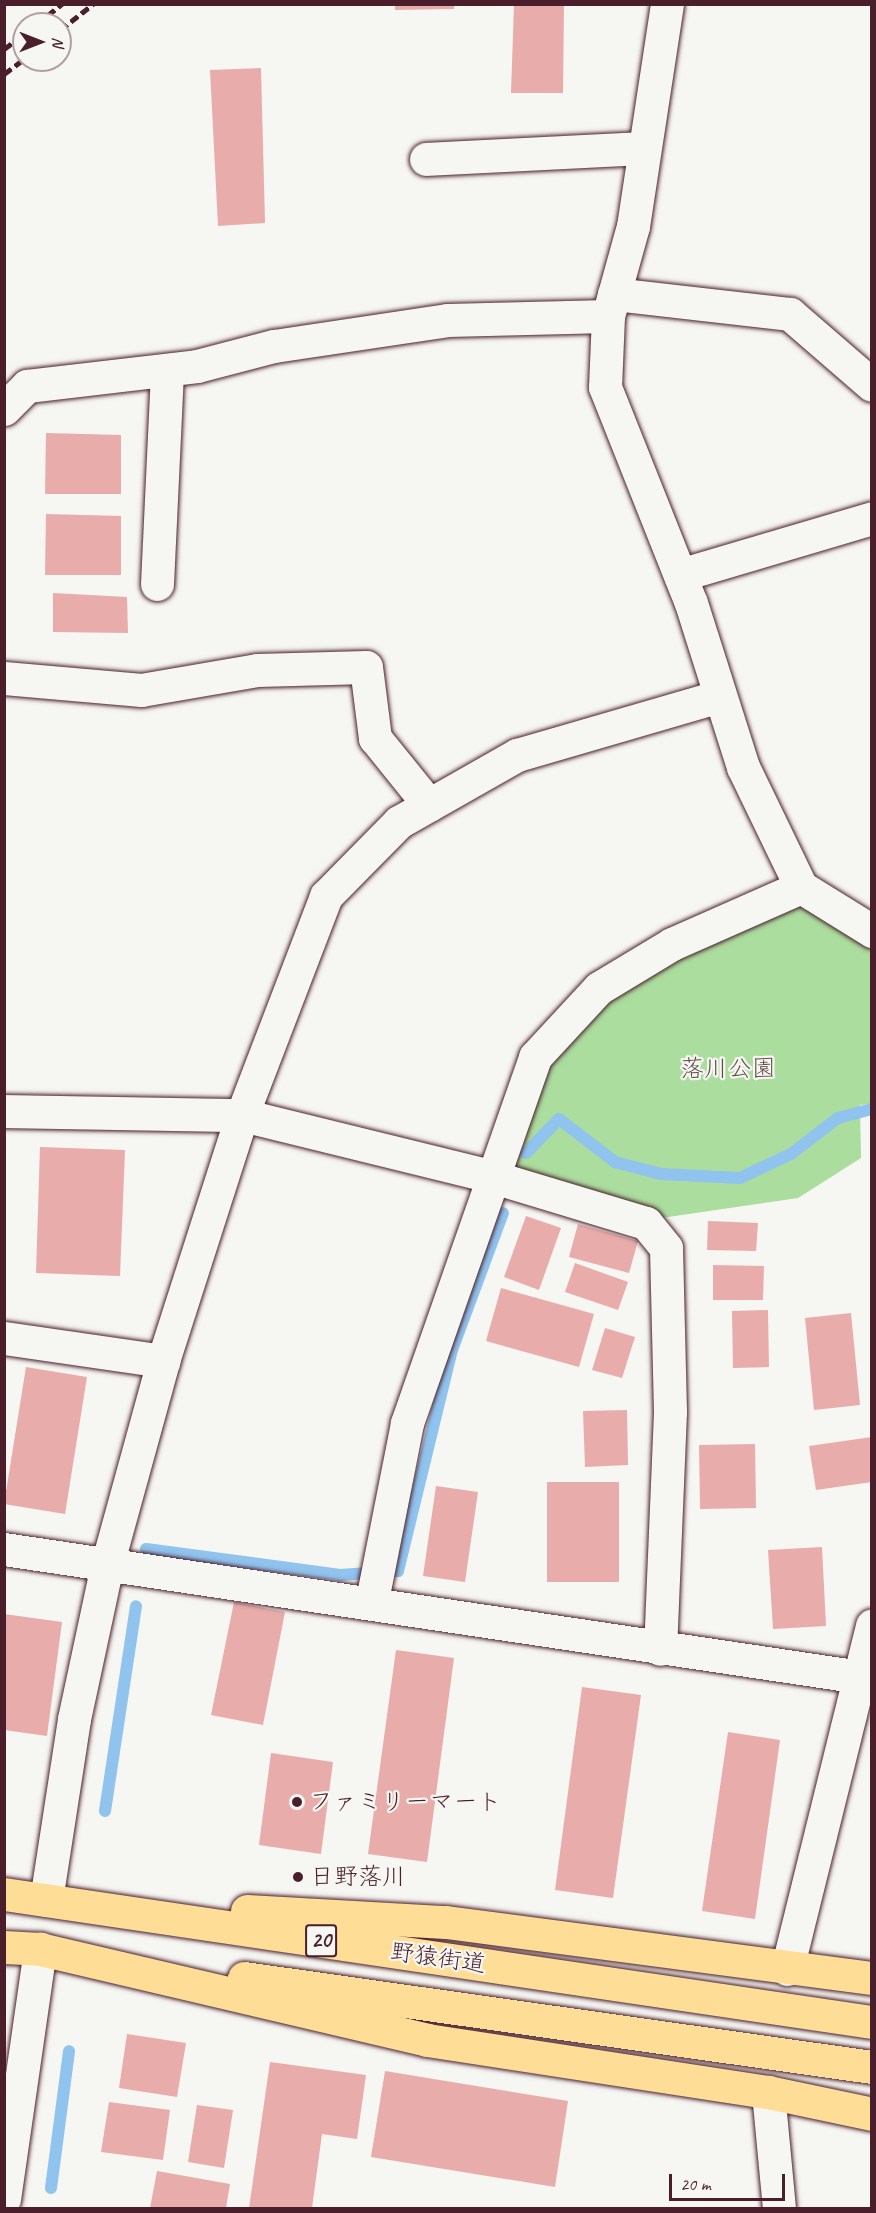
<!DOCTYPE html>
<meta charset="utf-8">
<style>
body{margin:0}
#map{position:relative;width:876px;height:2213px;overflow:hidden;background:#f6f6f2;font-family:Caveat,"Klee One",sans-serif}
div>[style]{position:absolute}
.green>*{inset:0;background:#abdd9e}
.stream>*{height:12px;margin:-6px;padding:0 6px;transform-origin:6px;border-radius:6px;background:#90c3ed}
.building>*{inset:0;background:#e8adaa}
.roads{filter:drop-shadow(0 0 2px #4a1f2b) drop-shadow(0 0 2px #4a1f2b)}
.minor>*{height:33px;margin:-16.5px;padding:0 16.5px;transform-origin:16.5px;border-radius:16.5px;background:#f6f6f2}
.major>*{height:33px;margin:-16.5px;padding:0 16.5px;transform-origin:16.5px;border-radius:16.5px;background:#fedd96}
.rail>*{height:4.5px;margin-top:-2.25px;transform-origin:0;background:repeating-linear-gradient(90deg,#4a1f2b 0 9px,transparent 0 13.5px)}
.dots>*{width:16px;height:16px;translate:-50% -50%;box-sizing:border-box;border:3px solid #f6f6f2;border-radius:50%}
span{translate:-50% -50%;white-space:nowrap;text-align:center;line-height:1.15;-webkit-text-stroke:4.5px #f6f6f2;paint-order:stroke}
.shield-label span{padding:2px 4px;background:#f6f6f2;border:2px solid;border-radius:4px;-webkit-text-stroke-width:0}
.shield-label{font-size:22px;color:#4a1f2b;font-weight:700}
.park-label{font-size:24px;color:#624e48}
.poi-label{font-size:24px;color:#4a1f2b}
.left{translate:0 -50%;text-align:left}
.street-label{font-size:24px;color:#4a1f2b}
.frame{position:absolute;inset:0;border:6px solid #4a1f2b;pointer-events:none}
.north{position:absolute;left:12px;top:12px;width:60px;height:60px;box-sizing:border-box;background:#f6f6f2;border:2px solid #b1a0a2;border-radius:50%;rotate:90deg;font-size:16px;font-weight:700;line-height:24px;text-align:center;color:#4a1f2b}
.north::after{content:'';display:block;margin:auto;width:21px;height:27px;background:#4a1f2b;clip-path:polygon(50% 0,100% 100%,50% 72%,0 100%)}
.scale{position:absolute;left:669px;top:2174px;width:116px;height:27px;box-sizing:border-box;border:3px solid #4a1f2b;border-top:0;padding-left:8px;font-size:18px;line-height:21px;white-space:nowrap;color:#4a1f2b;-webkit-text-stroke:4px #f6f6f2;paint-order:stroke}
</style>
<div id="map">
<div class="green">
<div style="clip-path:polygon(801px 887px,871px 931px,872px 1104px,860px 1105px,861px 1158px,798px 1198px,661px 1218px,490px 1176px,535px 1057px,599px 988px)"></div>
</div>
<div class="stream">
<div style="left:526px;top:1153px;width:47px;rotate:-45.9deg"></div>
<div style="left:559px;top:1119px;width:71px;rotate:37.5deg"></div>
<div style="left:615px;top:1162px;width:48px;rotate:14.6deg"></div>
<div style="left:661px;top:1174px;width:79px;rotate:2.9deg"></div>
<div style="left:740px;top:1178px;width:56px;rotate:-25.2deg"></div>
<div style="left:791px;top:1154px;width:59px;rotate:-37.5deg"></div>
<div style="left:838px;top:1118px;width:35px;rotate:-15deg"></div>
<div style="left:146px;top:1549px;width:196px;rotate:7.6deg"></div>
<div style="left:340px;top:1575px;width:58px;rotate:-3.9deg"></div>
<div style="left:398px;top:1571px;width:228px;rotate:-76.3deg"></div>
<div style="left:452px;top:1350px;width:146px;rotate:-69.6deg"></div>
<div style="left:105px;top:1811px;width:207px;rotate:-81.4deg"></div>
<div style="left:51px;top:2188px;width:138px;rotate:-82.5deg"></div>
</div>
<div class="building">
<div style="clip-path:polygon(395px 4px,454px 4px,454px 9px,395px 10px)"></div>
<div style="clip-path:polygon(514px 4px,564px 4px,563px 93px,511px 93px)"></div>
<div style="clip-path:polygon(261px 68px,265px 223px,218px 226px,210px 70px)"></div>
<div style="clip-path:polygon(46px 433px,121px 435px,121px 494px,45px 494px)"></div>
<div style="clip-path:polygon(46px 514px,121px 516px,121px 575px,45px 575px)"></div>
<div style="clip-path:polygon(53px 593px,127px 597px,128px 633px,53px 632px)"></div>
<div style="clip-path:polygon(40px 1147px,125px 1150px,120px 1276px,36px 1273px)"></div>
<div style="clip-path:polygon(526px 1216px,561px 1228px,539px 1290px,504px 1277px)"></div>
<div style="clip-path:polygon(708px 1221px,758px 1223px,756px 1251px,707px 1250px)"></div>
<div style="clip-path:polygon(578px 1224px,638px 1241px,629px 1273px,569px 1257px)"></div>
<div style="clip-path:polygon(575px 1263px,628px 1282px,618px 1310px,565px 1292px)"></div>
<div style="clip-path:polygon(713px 1265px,764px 1266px,763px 1300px,713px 1300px)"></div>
<div style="clip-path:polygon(501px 1288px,594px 1314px,579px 1367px,486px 1341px)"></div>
<div style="clip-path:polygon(768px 1310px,769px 1367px,733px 1368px,732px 1311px)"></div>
<div style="clip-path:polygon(851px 1313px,860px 1405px,814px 1410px,805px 1318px)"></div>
<div style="clip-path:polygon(605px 1328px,635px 1337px,622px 1378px,592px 1370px)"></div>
<div style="clip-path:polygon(26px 1367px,87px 1377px,65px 1514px,4px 1504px)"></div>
<div style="clip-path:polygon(627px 1410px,628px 1465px,585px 1467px,583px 1411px)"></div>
<div style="clip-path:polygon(872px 1437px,872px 1482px,816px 1490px,809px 1446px)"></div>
<div style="clip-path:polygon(755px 1444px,756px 1508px,700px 1509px,699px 1445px)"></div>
<div style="clip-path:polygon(547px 1482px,619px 1482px,619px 1582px,547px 1582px)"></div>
<div style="clip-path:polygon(436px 1486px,478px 1492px,465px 1582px,423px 1576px)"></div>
<div style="clip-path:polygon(822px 1547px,826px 1626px,773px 1629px,768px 1550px)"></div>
<div style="clip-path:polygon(234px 1602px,285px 1612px,263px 1725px,211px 1715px)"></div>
<div style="clip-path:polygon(4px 1614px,62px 1622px,47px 1736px,4px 1730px)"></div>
<div style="clip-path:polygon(396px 1650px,454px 1658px,427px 1862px,368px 1854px)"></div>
<div style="clip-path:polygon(582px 1687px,641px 1695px,613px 1898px,555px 1890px)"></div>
<div style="clip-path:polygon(728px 1732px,780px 1740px,755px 1919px,702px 1911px)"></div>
<div style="clip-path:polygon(271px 1753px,333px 1762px,321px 1854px,259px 1845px)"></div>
<div style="clip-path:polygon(127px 2034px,186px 2043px,177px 2097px,119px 2088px)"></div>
<div style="clip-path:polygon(270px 2062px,366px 2075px,357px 2139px,322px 2134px,312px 2208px,249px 2208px)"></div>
<div style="clip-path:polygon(385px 2071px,568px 2101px,555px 2187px,371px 2157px)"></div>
<div style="clip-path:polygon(109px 2102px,170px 2110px,163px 2160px,101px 2152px)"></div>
<div style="clip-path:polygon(197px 2105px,233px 2110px,224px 2168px,188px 2162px)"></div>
<div style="clip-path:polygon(157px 2171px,230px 2184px,226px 2208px,150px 2208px)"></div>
</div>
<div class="roads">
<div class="minor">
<div style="left:667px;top:4px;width:225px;rotate:98.7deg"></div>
<div style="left:633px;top:226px;width:93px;rotate:105.5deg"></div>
<div style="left:608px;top:316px;width:71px;rotate:92.4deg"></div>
<div style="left:605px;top:387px;width:232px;rotate:68.3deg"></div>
<div style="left:691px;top:603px;width:172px;rotate:72.4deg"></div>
<div style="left:743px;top:767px;width:133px;rotate:64.2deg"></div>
<div style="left:801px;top:887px;width:84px;rotate:31.8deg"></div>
<div style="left:426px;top:159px;width:216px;rotate:-2.9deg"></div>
<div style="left:614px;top:294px;width:177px;rotate:6.5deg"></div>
<div style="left:790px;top:314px;width:108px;rotate:40.9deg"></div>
<div style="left:4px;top:409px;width:33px;rotate:-45deg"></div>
<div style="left:27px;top:386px;width:171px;rotate:-6.7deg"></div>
<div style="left:197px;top:366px;width:80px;rotate:-14.6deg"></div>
<div style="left:274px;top:346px;width:175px;rotate:-8.5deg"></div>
<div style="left:447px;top:320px;width:161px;rotate:-1.4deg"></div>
<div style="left:680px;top:575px;width:200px;rotate:-16.5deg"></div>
<div style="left:157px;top:584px;width:214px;rotate:-87.3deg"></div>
<div style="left:4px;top:678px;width:138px;rotate:5deg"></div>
<div style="left:141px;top:690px;width:118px;rotate:-9.8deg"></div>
<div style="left:257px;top:670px;width:109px;rotate:-1.6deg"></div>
<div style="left:366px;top:667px;width:72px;rotate:82.8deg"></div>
<div style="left:375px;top:738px;width:86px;rotate:51.1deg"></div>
<div style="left:4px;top:1111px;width:238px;rotate:1deg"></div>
<div style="left:242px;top:1115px;width:255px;rotate:13.8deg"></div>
<div style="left:490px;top:1176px;width:163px;rotate:16.8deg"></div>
<div style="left:646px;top:1223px;width:32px;rotate:51deg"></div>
<div style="left:666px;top:1248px;width:164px;rotate:88.6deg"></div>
<div style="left:670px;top:1412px;width:237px;rotate:92.4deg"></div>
<div style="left:4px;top:1338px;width:161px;rotate:8.2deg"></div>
<div style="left:4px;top:1549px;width:866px;rotate:8.5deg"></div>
<div style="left:372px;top:1600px;width:180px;rotate:-78.8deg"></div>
<div style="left:407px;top:1423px;width:388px;rotate:-70.7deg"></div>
<div style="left:535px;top:1057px;width:94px;rotate:-47.2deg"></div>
<div style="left:599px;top:988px;width:85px;rotate:-31.1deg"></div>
<div style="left:672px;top:944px;width:141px;rotate:-23.8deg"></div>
<div style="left:46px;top:1900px;width:183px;rotate:-81.2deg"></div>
<div style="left:74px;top:1719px;width:157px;rotate:-77.9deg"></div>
<div style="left:107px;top:1565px;width:212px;rotate:-74.6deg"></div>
<div style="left:163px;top:1361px;width:258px;rotate:-72.2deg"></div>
<div style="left:242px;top:1115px;width:235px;rotate:-69deg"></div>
<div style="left:326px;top:896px;width:104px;rotate:-45.4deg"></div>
<div style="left:399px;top:822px;width:136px;rotate:-29.6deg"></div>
<div style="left:517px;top:755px;width:211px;rotate:-16.2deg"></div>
<div style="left:787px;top:1969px;width:354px;rotate:-76.1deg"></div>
<div style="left:768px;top:2092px;width:117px;rotate:84.6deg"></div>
<div style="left:4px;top:2199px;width:253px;rotate:-81.8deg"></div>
</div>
<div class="major">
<div style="left:4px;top:1894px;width:877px;rotate:8.39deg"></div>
<div style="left:247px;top:1911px;width:199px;rotate:3.2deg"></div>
<div style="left:446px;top:1922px;width:430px;rotate:7.5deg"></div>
<div style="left:4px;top:1947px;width:36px;rotate:3deg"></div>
<div style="left:40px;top:1949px;width:398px;rotate:13.2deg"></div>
<div style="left:427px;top:2040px;width:345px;rotate:8.7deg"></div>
<div style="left:768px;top:2092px;width:106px;rotate:11.9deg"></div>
<div style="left:244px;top:1978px;width:634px;rotate:8.07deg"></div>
</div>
</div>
<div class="rail">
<div style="left:37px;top:24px;width:32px;rotate:-39deg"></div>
<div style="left:60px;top:30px;width:42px;rotate:-38.2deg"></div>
<div style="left:4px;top:49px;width:25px;rotate:-37deg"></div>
<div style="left:4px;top:74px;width:25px;rotate:-37deg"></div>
</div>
<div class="dots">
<div style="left:297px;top:1802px;background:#4a1f2b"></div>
<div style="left:298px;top:1877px;background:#4a1f2b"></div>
</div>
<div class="shield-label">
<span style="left:321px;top:1941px">20</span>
</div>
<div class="park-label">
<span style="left:728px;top:1069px">落川公園</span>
</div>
<div class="poi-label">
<span class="left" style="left:309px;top:1802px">ファミリーマート</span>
<span class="left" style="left:310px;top:1877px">日野落川</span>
</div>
<div class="street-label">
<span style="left:438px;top:1958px;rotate:8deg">野猿街道</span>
</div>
<div class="frame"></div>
<div class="north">N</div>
<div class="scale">20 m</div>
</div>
